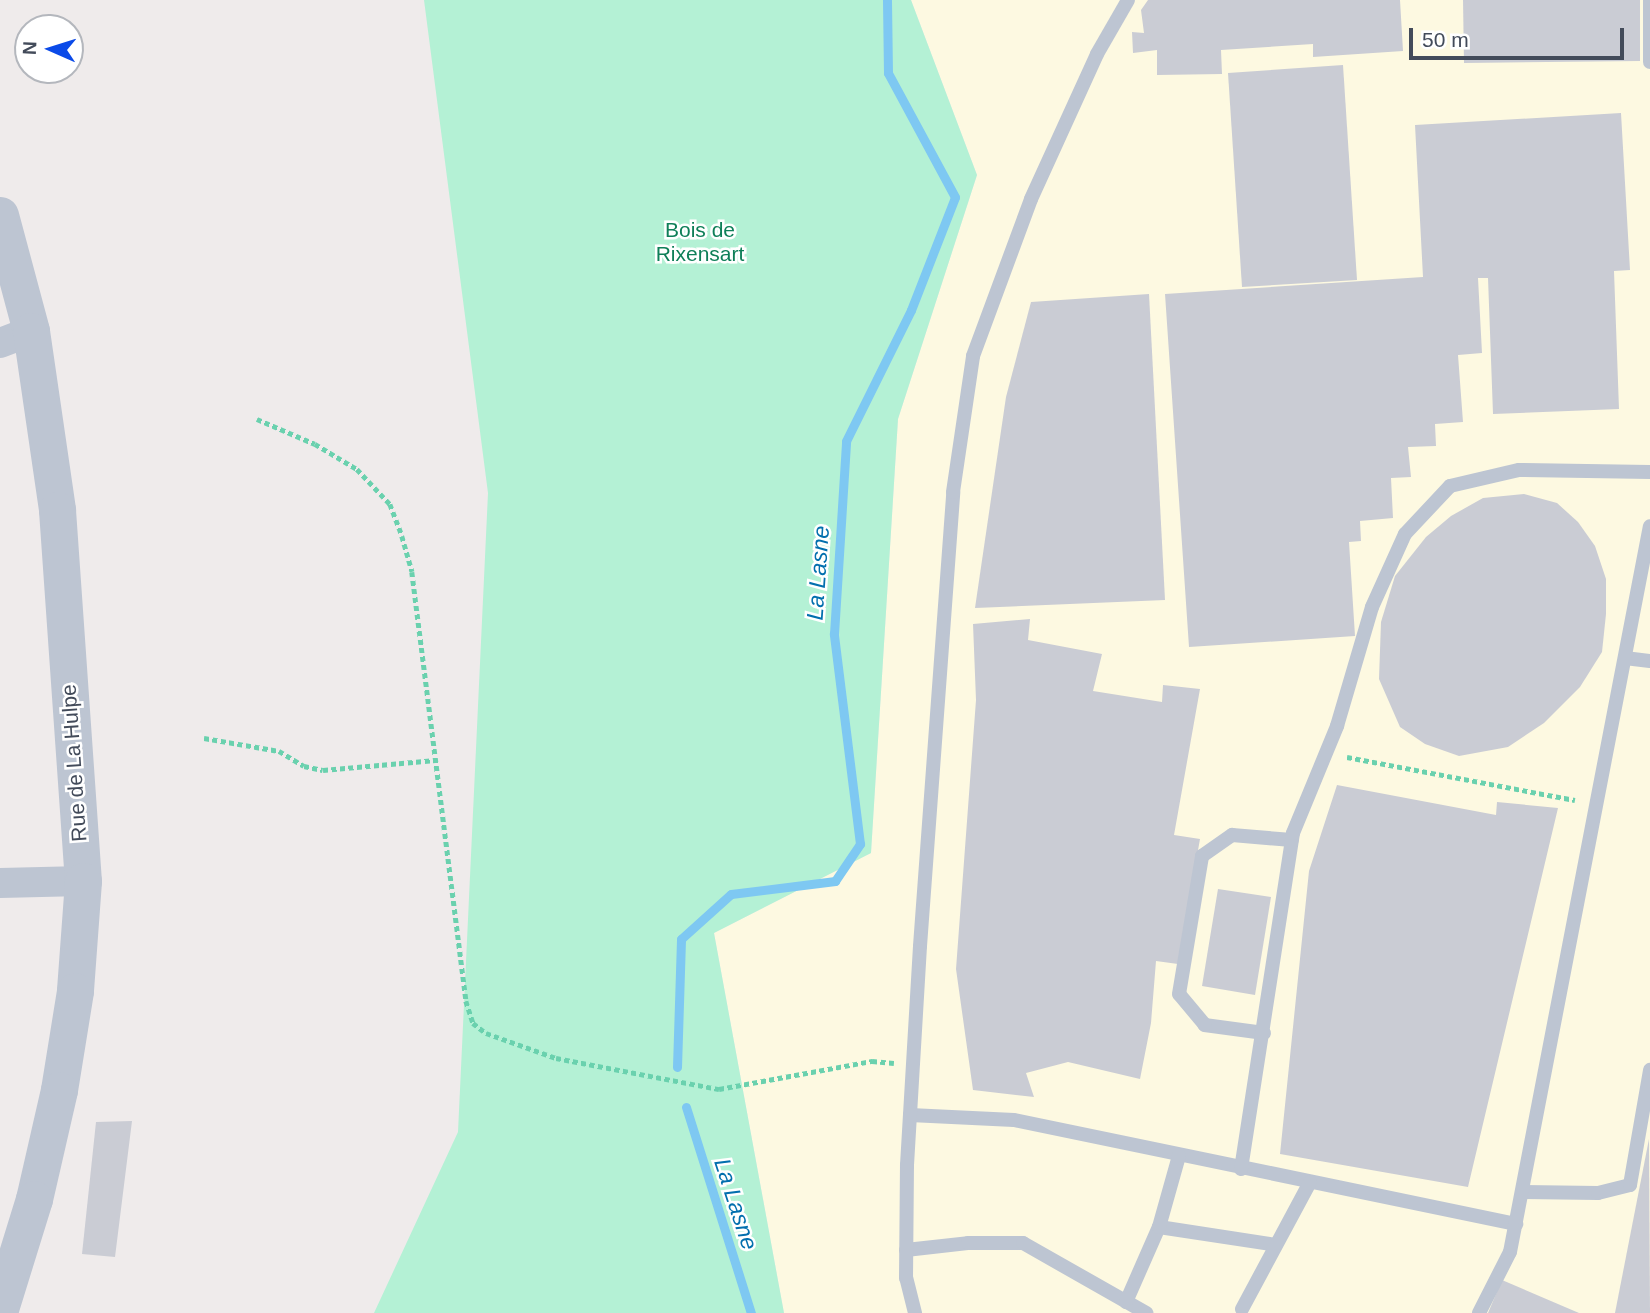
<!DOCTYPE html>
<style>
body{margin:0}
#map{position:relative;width:1650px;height:1313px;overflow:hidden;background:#efebeb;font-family:Helvetica,sans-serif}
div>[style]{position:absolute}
.commercial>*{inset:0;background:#fdf9e1}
.green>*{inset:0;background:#b4f1d5}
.stream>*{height:9px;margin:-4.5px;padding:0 4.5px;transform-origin:4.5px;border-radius:4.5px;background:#7ec8f2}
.building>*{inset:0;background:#caccd4}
.path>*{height:4.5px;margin-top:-2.25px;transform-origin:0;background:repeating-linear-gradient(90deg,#6ad1ae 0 5px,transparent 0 8.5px)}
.service>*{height:14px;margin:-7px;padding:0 7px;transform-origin:7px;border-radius:7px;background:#bdc5d2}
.minor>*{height:30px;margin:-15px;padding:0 15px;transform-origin:15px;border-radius:15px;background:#bdc5d2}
.tertiary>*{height:37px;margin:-18.5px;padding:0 18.5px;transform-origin:18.5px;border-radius:18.5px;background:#bdc5d2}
span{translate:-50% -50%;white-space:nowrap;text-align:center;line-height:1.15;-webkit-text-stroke:5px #fff;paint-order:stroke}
.park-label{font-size:21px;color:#0f7f58}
.street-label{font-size:21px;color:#434b5a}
.water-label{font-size:23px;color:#026fae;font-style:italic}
.north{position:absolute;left:14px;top:14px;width:70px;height:70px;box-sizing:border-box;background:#fff;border:2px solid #b4b7bd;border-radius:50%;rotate:273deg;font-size:19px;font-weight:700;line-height:28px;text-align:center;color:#434b5a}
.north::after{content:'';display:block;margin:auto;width:24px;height:32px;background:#0b4ae8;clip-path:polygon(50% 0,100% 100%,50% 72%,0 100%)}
.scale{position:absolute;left:1409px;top:28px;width:215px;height:32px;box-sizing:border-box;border:4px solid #434b5a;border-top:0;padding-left:9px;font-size:21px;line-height:24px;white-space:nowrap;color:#434b5a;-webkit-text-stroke:5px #fff;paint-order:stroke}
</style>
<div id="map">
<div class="commercial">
<div style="clip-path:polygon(911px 0,1650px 0,1650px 1313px,784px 1313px,714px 933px,871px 853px,898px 419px,977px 175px)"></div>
</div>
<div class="green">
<div style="clip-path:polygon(424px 0,911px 0,977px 175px,898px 419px,871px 853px,714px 933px,784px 1313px,374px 1313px,458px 1132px,488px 493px)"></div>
</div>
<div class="stream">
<div style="left:677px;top:1067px;width:128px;rotate:-88.2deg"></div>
<div style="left:681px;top:939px;width:67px;rotate:-42deg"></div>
<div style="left:731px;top:894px;width:105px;rotate:-7.1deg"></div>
<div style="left:835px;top:881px;width:45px;rotate:-56deg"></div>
<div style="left:860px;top:844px;width:212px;rotate:-97.1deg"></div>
<div style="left:834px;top:634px;width:193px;rotate:-86.4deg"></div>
<div style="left:846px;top:441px;width:146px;rotate:-63.6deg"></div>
<div style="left:911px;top:310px;width:121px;rotate:-68.7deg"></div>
<div style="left:955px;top:197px;width:141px;rotate:-118.4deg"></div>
<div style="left:888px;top:73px;width:73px;rotate:-90.8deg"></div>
<div style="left:686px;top:1107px;width:216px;rotate:72.5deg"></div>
</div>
<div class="building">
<div style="clip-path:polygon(1148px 0,1400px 0,1403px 51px,1313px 57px,1313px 44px,1221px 50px,1222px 74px,1157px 75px,1157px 50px,1133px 53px,1132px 32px,1144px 33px,1141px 10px)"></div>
<div style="clip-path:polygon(1463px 0,1640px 0,1640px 61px,1464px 63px)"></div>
<div style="clip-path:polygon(1343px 65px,1357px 280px,1242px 287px,1228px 73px)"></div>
<div style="clip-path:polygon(1621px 113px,1630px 270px,1614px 271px,1619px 409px,1493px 414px,1488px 278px,1478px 278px,1482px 353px,1458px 355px,1463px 422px,1435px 424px,1436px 446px,1408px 447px,1411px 477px,1391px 478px,1393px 518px,1360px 521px,1361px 541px,1349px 542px,1355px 636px,1189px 647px,1165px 294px,1423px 277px,1415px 125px)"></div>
<div style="clip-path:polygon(1149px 294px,1165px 600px,975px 608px,1006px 397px,1031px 302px)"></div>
<div style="clip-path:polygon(1524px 494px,1557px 503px,1578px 522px,1595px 546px,1606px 579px,1606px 614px,1602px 652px,1580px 687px,1544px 723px,1508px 747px,1459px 756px,1425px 744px,1400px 727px,1379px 679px,1381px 622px,1395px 576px,1426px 537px,1451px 516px,1483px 498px)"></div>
<div style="clip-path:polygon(1030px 619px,1028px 640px,1102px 654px,1093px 691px,1162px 702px,1163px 685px,1200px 689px,1174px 835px,1200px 839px,1178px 964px,1156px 961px,1151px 1023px,1140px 1079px,1068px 1062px,1026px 1073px,1034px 1097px,973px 1090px,956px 969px,976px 700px,973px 624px)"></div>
<div style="clip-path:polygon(1337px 785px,1496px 815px,1497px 802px,1558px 808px,1468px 1187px,1280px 1154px,1309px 871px)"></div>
<div style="clip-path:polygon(1218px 889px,1271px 897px,1255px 995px,1202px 986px)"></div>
<div style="clip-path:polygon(132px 1121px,115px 1257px,82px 1254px,96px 1122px)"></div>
<div style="clip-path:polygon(1649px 1139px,1650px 1313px,1615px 1313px)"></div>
<div style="clip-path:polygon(1502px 1280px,1579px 1313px,1488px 1313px)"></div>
</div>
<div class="path">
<div style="left:257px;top:419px;width:63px;rotate:23.3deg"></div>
<div style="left:315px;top:444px;width:49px;rotate:30.8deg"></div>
<div style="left:357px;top:469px;width:48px;rotate:46.7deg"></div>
<div style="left:390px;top:504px;width:34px;rotate:69deg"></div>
<div style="left:402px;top:536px;width:37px;rotate:74deg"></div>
<div style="left:412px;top:572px;width:432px;rotate:82.8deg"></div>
<div style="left:466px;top:1001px;width:23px;rotate:72deg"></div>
<div style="left:473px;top:1023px;width:16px;rotate:38deg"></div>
<div style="left:486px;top:1033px;width:74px;rotate:19.7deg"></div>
<div style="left:556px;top:1058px;width:166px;rotate:10.8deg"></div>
<div style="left:719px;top:1089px;width:156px;rotate:-10.4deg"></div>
<div style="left:872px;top:1061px;width:22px;rotate:5deg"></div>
<div style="left:204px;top:738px;width:76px;rotate:9.8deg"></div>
<div style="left:279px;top:751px;width:29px;rotate:31deg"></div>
<div style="left:304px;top:766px;width:19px;rotate:12deg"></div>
<div style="left:323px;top:770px;width:113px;rotate:-5.1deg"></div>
<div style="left:1347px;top:757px;width:232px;rotate:10.7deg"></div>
</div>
<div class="service">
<div style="left:1650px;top:0;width:62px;rotate:90deg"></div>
<div style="left:1625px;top:658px;width:25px;rotate:7deg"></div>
<div style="left:1264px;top:1033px;width:60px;rotate:-172.3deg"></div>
<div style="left:1205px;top:1025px;width:40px;rotate:-130deg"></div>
<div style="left:1179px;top:994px;width:140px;rotate:-80.5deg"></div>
<div style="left:1202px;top:856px;width:37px;rotate:-35deg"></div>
<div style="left:1232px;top:835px;width:60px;rotate:4.8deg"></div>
<div style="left:910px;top:1115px;width:104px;rotate:2.8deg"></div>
<div style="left:1014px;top:1120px;width:513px;rotate:11.7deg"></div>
<div style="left:1241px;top:1169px;width:340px;rotate:-81.2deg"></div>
<div style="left:1293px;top:833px;width:116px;rotate:-67.6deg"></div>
<div style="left:1337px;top:726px;width:124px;rotate:-73.6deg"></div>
<div style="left:1372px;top:607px;width:80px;rotate:-65.7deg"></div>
<div style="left:1405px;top:534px;width:66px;rotate:-46.8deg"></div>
<div style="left:1450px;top:486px;width:71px;rotate:-13.1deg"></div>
<div style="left:1519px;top:470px;width:131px;rotate:0.9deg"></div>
<div style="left:1522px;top:1192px;width:76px;rotate:0.8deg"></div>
<div style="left:1598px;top:1193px;width:33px;rotate:-14deg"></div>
<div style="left:1630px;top:1185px;width:117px;rotate:-80.1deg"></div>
<div style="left:1159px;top:1227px;width:118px;rotate:8.7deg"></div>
<div style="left:906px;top:1250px;width:62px;rotate:-6.4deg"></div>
<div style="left:968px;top:1243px;width:55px"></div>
<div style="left:1023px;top:1243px;width:142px;rotate:29.6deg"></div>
<div style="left:1126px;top:1302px;width:82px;rotate:-66.3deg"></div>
<div style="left:1159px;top:1227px;width:74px;rotate:-74.3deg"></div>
<div style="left:1242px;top:1309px;width:144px;rotate:-61.8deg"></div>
<div style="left:915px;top:1313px;width:36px;rotate:-104deg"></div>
<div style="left:906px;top:1278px;width:113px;rotate:-89.5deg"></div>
<div style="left:907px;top:1165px;width:219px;rotate:-86.6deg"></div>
<div style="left:920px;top:946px;width:455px;rotate:-85.8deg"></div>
<div style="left:953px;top:492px;width:137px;rotate:-81.6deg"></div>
<div style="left:973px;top:356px;width:167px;rotate:-69.7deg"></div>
<div style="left:1031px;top:199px;width:159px;rotate:-65.5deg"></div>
<div style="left:1097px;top:54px;width:62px;rotate:-60.1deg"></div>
<div style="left:1479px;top:1313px;width:68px;rotate:-63.1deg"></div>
<div style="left:1510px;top:1252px;width:739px;rotate:-79.09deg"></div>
</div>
<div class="minor">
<div style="left:0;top:343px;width:33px;rotate:-21deg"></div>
<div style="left:0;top:883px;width:83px;rotate:-1.4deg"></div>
</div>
<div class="tertiary">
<div style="left:0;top:215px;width:120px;rotate:75deg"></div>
<div style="left:31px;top:331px;width:181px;rotate:81.7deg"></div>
<div style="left:57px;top:510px;width:372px;rotate:86deg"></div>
<div style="left:83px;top:881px;width:110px;rotate:94.2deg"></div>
<div style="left:75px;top:991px;width:100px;rotate:99.2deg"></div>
<div style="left:59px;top:1090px;width:112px;rotate:102.9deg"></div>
<div style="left:34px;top:1199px;width:115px;rotate:107.2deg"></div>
</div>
<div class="park-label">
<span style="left:700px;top:242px">Bois de<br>Rixensart</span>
</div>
<div class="street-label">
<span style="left:74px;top:763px;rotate:-94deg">Rue de La Hulpe</span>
</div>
<div class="water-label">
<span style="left:818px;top:573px;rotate:-86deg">La Lasne</span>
<span style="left:736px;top:1204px;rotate:72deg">La Lasne</span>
</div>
<div class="north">N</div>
<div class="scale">50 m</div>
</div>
